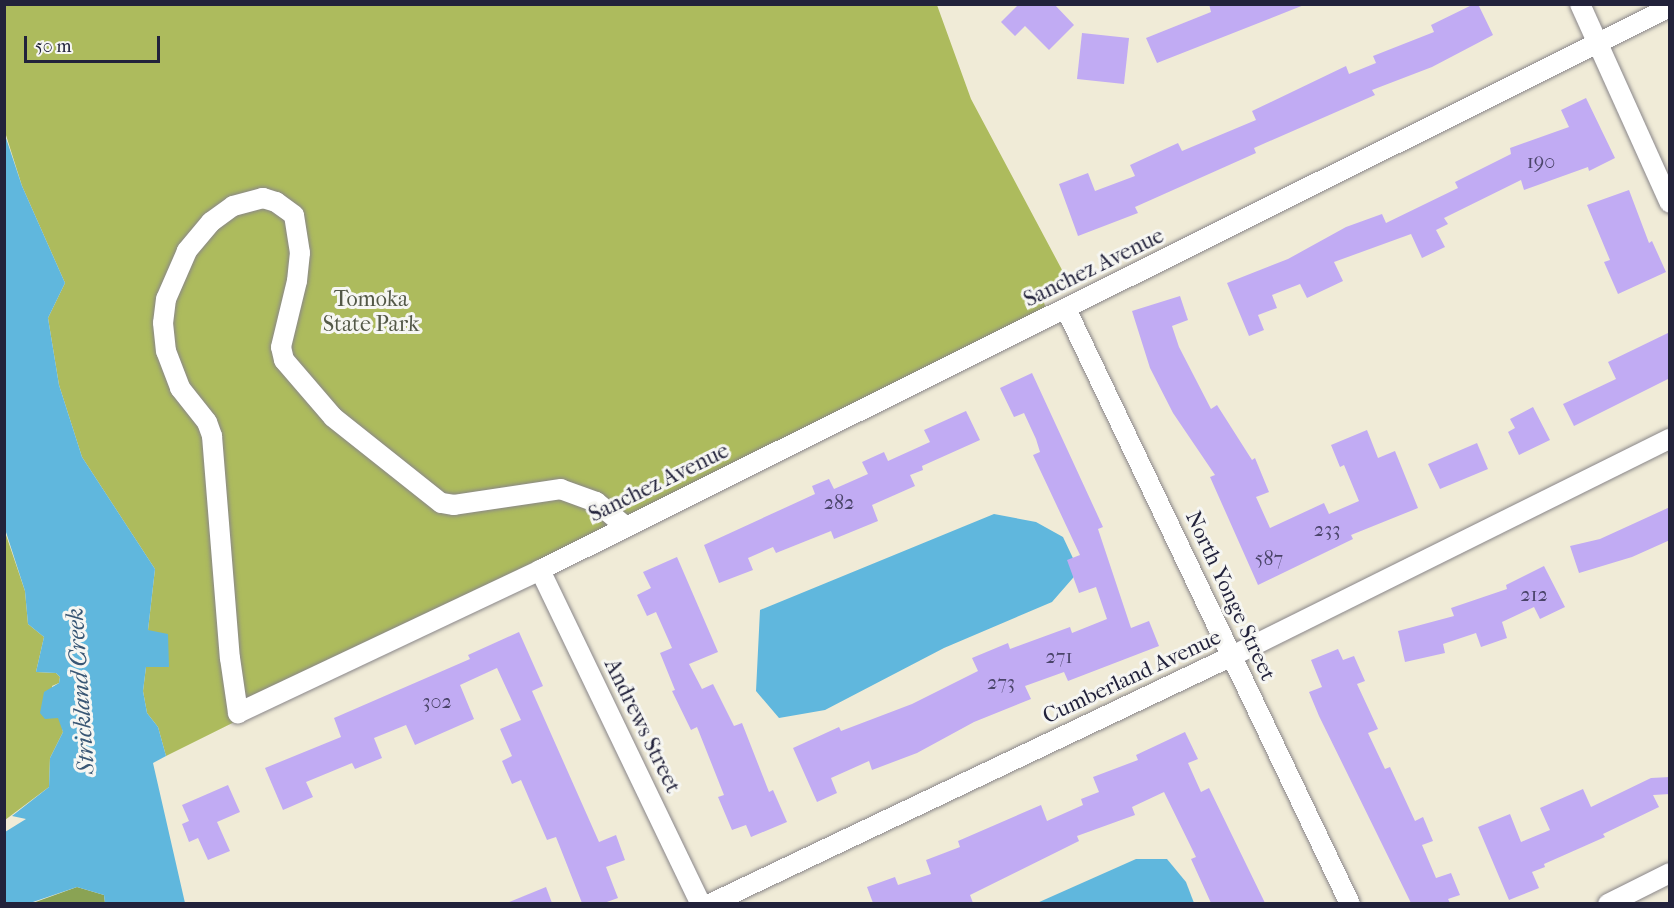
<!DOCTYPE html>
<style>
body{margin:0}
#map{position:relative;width:1674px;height:908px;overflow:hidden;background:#f0ebd7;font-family:"IM FELL French Canon",serif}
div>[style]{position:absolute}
.green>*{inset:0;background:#adbb5d}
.forest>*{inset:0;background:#8aa354}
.water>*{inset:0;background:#60b7dd}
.building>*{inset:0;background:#c1abf3}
.roads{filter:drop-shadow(0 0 2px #898689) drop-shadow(0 0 2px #898689)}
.minor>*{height:20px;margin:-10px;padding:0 10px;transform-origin:10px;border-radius:10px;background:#fff}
span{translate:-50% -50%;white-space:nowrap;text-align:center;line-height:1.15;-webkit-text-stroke:6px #f6f6f2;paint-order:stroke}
.number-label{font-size:20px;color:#4a4469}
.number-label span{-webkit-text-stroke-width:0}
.street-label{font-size:22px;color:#22223b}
.park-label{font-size:22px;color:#535847}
.water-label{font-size:24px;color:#385674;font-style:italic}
.frame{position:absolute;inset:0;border:6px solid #22223b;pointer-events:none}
.scale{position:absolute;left:24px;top:36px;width:136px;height:27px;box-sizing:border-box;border:3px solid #22223b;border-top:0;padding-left:8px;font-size:18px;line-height:21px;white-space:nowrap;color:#22223b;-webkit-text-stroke:4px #f6f6f2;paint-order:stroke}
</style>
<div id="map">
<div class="green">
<div style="clip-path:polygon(4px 5px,937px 5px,971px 99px,1069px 283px,1042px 297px,1049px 317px,166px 756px,158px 727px,147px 713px,143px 691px,146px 667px,169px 667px,148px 630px,155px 569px,82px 457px,59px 385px,48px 318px,65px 283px,22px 186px,5px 132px)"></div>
<div style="clip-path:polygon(4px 529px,25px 591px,28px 624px,44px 637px,36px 672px,56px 673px,60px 677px,59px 683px,52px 686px,63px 732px,50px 758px,49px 787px,5px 820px)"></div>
</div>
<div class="forest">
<div style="clip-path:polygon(77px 887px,104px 895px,105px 903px,30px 904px)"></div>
</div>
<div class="water">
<div style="clip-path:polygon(4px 132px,22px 186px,65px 283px,48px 318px,59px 385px,82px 457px,155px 569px,148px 630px,168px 634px,169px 667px,146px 667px,143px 691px,147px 713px,158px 727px,166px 756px,153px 763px,185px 903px,105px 903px,104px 895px,77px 887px,30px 903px,5px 903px,5px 832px,26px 819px,12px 816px,49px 787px,50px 758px,63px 732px,58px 718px,45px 719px,40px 713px,44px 692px,59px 683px,60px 677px,56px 673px,36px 672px,44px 637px,28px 624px,25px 591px,5px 529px)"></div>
<div style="clip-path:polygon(994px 514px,1036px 522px,1063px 537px,1079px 571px,1052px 602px,944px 648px,825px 710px,779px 718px,756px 691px,760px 610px)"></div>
<div style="clip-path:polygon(1136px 859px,1167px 859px,1186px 882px,1194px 903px,1037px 903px)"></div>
</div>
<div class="building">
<div style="clip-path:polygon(1019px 4px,1054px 4px,1074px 25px,1049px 50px,1025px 26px,1015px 36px,1001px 22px)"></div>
<div style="clip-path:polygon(1209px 4px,1304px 4px,1304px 5px,1157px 63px,1146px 38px,1211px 12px)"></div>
<div style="clip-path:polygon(1474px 4px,1478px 4px,1493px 35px,1432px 67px,1372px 90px,1375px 95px,1254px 148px,1256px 153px,1135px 207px,1138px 213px,1078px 236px,1059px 184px,1088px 173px,1095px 191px,1135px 176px,1130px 165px,1178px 143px,1182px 151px,1256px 120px,1252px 111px,1346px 66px,1349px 74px,1376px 63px,1373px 56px,1434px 32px,1431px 25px)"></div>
<div style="clip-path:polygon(1082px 33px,1129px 38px,1124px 84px,1077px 79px)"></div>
<div style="clip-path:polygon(1586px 98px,1615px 158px,1589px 171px,1588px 167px,1524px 190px,1521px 180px,1444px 218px,1448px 224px,1436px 230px,1445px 247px,1422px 258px,1411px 234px,1334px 262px,1343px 281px,1307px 298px,1300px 284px,1272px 295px,1277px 308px,1258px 315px,1264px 330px,1249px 336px,1227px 283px,1288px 259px,1346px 227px,1382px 214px,1386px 223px,1458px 188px,1455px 182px,1511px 154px,1510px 148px,1569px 127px,1561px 110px)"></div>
<div style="clip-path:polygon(1629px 190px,1649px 243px,1652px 241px,1666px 272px,1618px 294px,1604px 262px,1610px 260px,1587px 205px)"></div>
<div style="clip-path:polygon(1180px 296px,1188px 320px,1172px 326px,1179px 347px,1211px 409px,1217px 405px,1252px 460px,1255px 458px,1269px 492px,1256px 497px,1270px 528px,1324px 503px,1329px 514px,1359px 501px,1344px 465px,1340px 467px,1331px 445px,1367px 430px,1378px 458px,1395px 451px,1418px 508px,1351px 535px,1353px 539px,1258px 585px,1210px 477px,1215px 475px,1173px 413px,1150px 368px,1132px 311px)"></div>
<div style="clip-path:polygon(1670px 332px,1670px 378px,1574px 426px,1563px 404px,1616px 379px,1608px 362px)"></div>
<div style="clip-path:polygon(1032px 373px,1103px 527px,1098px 529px,1131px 628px,1149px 621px,1159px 646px,1068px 681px,1064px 672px,1025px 686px,1031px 699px,974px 722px,917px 753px,872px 770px,869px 761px,831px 778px,837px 793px,817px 802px,793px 748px,839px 727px,841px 731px,912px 704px,978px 671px,972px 658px,1008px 643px,1010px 649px,1070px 627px,1072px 633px,1107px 619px,1096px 587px,1079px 593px,1067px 560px,1080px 555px,1033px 455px,1040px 452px,1036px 439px,1024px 413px,1014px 417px,1000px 388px)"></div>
<div style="clip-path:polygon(1533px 407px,1550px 440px,1519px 455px,1508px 432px,1515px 428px,1510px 419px)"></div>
<div style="clip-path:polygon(966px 411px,980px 440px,922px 466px,923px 470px,910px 475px,915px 486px,872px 505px,878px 521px,834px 539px,831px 531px,776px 553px,773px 547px,748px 558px,753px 570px,719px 583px,704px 545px,815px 494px,812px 486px,829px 479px,834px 489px,868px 474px,862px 462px,884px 452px,888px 461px,930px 442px,924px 430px)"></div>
<div style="clip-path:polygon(1477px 443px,1488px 469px,1440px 489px,1428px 464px)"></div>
<div style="clip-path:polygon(1670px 507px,1670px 540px,1632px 557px,1579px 573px,1570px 546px,1600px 539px)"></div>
<div style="clip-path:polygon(677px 557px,718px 652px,689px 664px,702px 689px,713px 684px,734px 726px,742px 723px,769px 792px,773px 790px,787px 822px,751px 837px,746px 825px,732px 830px,718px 797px,724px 795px,697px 727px,691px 730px,672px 691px,675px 690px,660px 653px,672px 648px,656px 612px,647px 616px,637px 595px,651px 588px,643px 572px)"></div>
<div style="clip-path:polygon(1544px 566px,1565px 607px,1540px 619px,1534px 607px,1502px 622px,1507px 638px,1481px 647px,1476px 633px,1443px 644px,1445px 653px,1405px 662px,1398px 631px,1454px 616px,1451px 608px,1507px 589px,1506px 585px)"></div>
<div style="clip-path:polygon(519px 632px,543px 686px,532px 691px,599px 842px,616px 835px,625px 860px,606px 867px,618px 898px,604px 903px,582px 903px,556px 837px,547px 840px,521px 780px,512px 784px,502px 761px,512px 756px,500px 729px,521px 720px,497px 668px,460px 685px,474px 719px,415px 745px,406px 725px,374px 738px,382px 758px,355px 769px,352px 763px,306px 782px,313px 797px,283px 810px,265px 768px,341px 737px,334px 718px,470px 659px,468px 655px)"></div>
<div style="clip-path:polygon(1338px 649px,1343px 660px,1354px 656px,1365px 681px,1357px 684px,1378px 729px,1368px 733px,1385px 769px,1390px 767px,1415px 821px,1423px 817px,1433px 841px,1422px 845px,1436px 878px,1451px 873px,1460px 895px,1448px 899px,1450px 903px,1411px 903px,1319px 716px,1309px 692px,1322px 687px,1311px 660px)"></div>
<div style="clip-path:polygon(1185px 732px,1198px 759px,1188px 763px,1201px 792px,1209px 788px,1265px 903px,1211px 903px,1191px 859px,1196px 857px,1164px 792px,1132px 807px,1135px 815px,1077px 836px,1079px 841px,970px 895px,973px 903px,873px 903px,867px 887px,895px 877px,898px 885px,931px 874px,926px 860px,960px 847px,958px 841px,1041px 805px,1047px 821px,1083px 805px,1081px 799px,1099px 792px,1093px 777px,1138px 760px,1136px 755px)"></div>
<div style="clip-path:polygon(1670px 777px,1670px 794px,1653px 795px,1659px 807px,1603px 834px,1605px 837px,1544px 864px,1545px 867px,1532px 872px,1539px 888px,1509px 900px,1478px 827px,1510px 814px,1521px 842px,1550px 830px,1540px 808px,1583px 789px,1591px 807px,1651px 778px)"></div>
<div style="clip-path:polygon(228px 785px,240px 812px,217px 822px,230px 851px,208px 860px,198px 838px,189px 842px,182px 824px,189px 821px,182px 805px)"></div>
<div style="clip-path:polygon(546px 887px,552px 903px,507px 903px)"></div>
</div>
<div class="roads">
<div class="minor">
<div style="left:1580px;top:4px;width:218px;rotate:65.7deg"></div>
<div style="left:1066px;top:309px;width:659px;rotate:64.48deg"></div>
<div style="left:626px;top:527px;width:39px;rotate:-140deg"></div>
<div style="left:596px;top:502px;width:37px;rotate:-160deg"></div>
<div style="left:561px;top:489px;width:108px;rotate:171.5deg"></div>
<div style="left:454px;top:505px;width:13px;rotate:-171deg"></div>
<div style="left:441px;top:503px;width:138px;rotate:-141.5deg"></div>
<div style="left:333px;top:417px;width:75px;rotate:-130.7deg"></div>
<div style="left:284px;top:360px;width:13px;rotate:-103deg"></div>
<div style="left:281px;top:347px;width:68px;rotate:-76.4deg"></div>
<div style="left:297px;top:281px;width:28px;rotate:-84deg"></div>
<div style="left:300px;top:253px;width:38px;rotate:-99deg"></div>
<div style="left:294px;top:215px;width:22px;rotate:-144deg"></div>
<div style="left:276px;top:202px;width:14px;rotate:-163deg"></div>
<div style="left:263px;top:198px;width:31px;rotate:165deg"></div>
<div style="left:233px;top:206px;width:27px;rotate:144deg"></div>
<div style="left:211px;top:222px;width:38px;rotate:130deg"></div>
<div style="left:187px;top:251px;width:52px;rotate:113.6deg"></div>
<div style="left:166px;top:299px;width:24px;rotate:97deg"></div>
<div style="left:163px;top:323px;width:28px;rotate:84deg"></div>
<div style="left:166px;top:351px;width:40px;rotate:69deg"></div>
<div style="left:180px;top:388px;width:43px;rotate:51.5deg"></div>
<div style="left:207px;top:422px;width:15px;rotate:70deg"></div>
<div style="left:212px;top:436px;width:223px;rotate:85.4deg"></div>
<div style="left:230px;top:658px;width:56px;rotate:81.7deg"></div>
<div style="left:238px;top:713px;width:334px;rotate:-25.3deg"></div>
<div style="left:540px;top:570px;width:1262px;rotate:-26.48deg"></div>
<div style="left:540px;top:570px;width:371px;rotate:64.3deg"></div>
<div style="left:710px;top:904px;width:578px;rotate:-25.41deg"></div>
<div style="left:1232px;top:656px;width:489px;rotate:-26.4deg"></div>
<div style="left:1608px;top:904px;width:69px;rotate:-26.6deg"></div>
</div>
</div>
<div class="number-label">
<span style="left:1541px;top:161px">190</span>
<span style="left:839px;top:502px">282</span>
<span style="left:1327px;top:529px">233</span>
<span style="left:1269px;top:558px">587</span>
<span style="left:1534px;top:594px">212</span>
<span style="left:1059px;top:656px">271</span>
<span style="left:1001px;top:682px">273</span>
<span style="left:437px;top:701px">302</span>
</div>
<div class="street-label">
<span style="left:1094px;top:268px;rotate:-26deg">Sanchez Avenue</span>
<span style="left:659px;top:483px;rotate:-26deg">Sanchez Avenue</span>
<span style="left:1230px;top:596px;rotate:65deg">North Yonge Street</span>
<span style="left:1132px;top:677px;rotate:-25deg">Cumberland Avenue</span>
<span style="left:642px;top:726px;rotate:64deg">Andrews Street</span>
</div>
<div class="park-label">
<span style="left:371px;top:312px">Tomoka<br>State Park</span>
</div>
<div class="water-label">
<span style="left:81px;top:691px;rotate:-94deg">Strickland Creek</span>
</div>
<div class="frame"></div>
<div class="scale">50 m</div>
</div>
